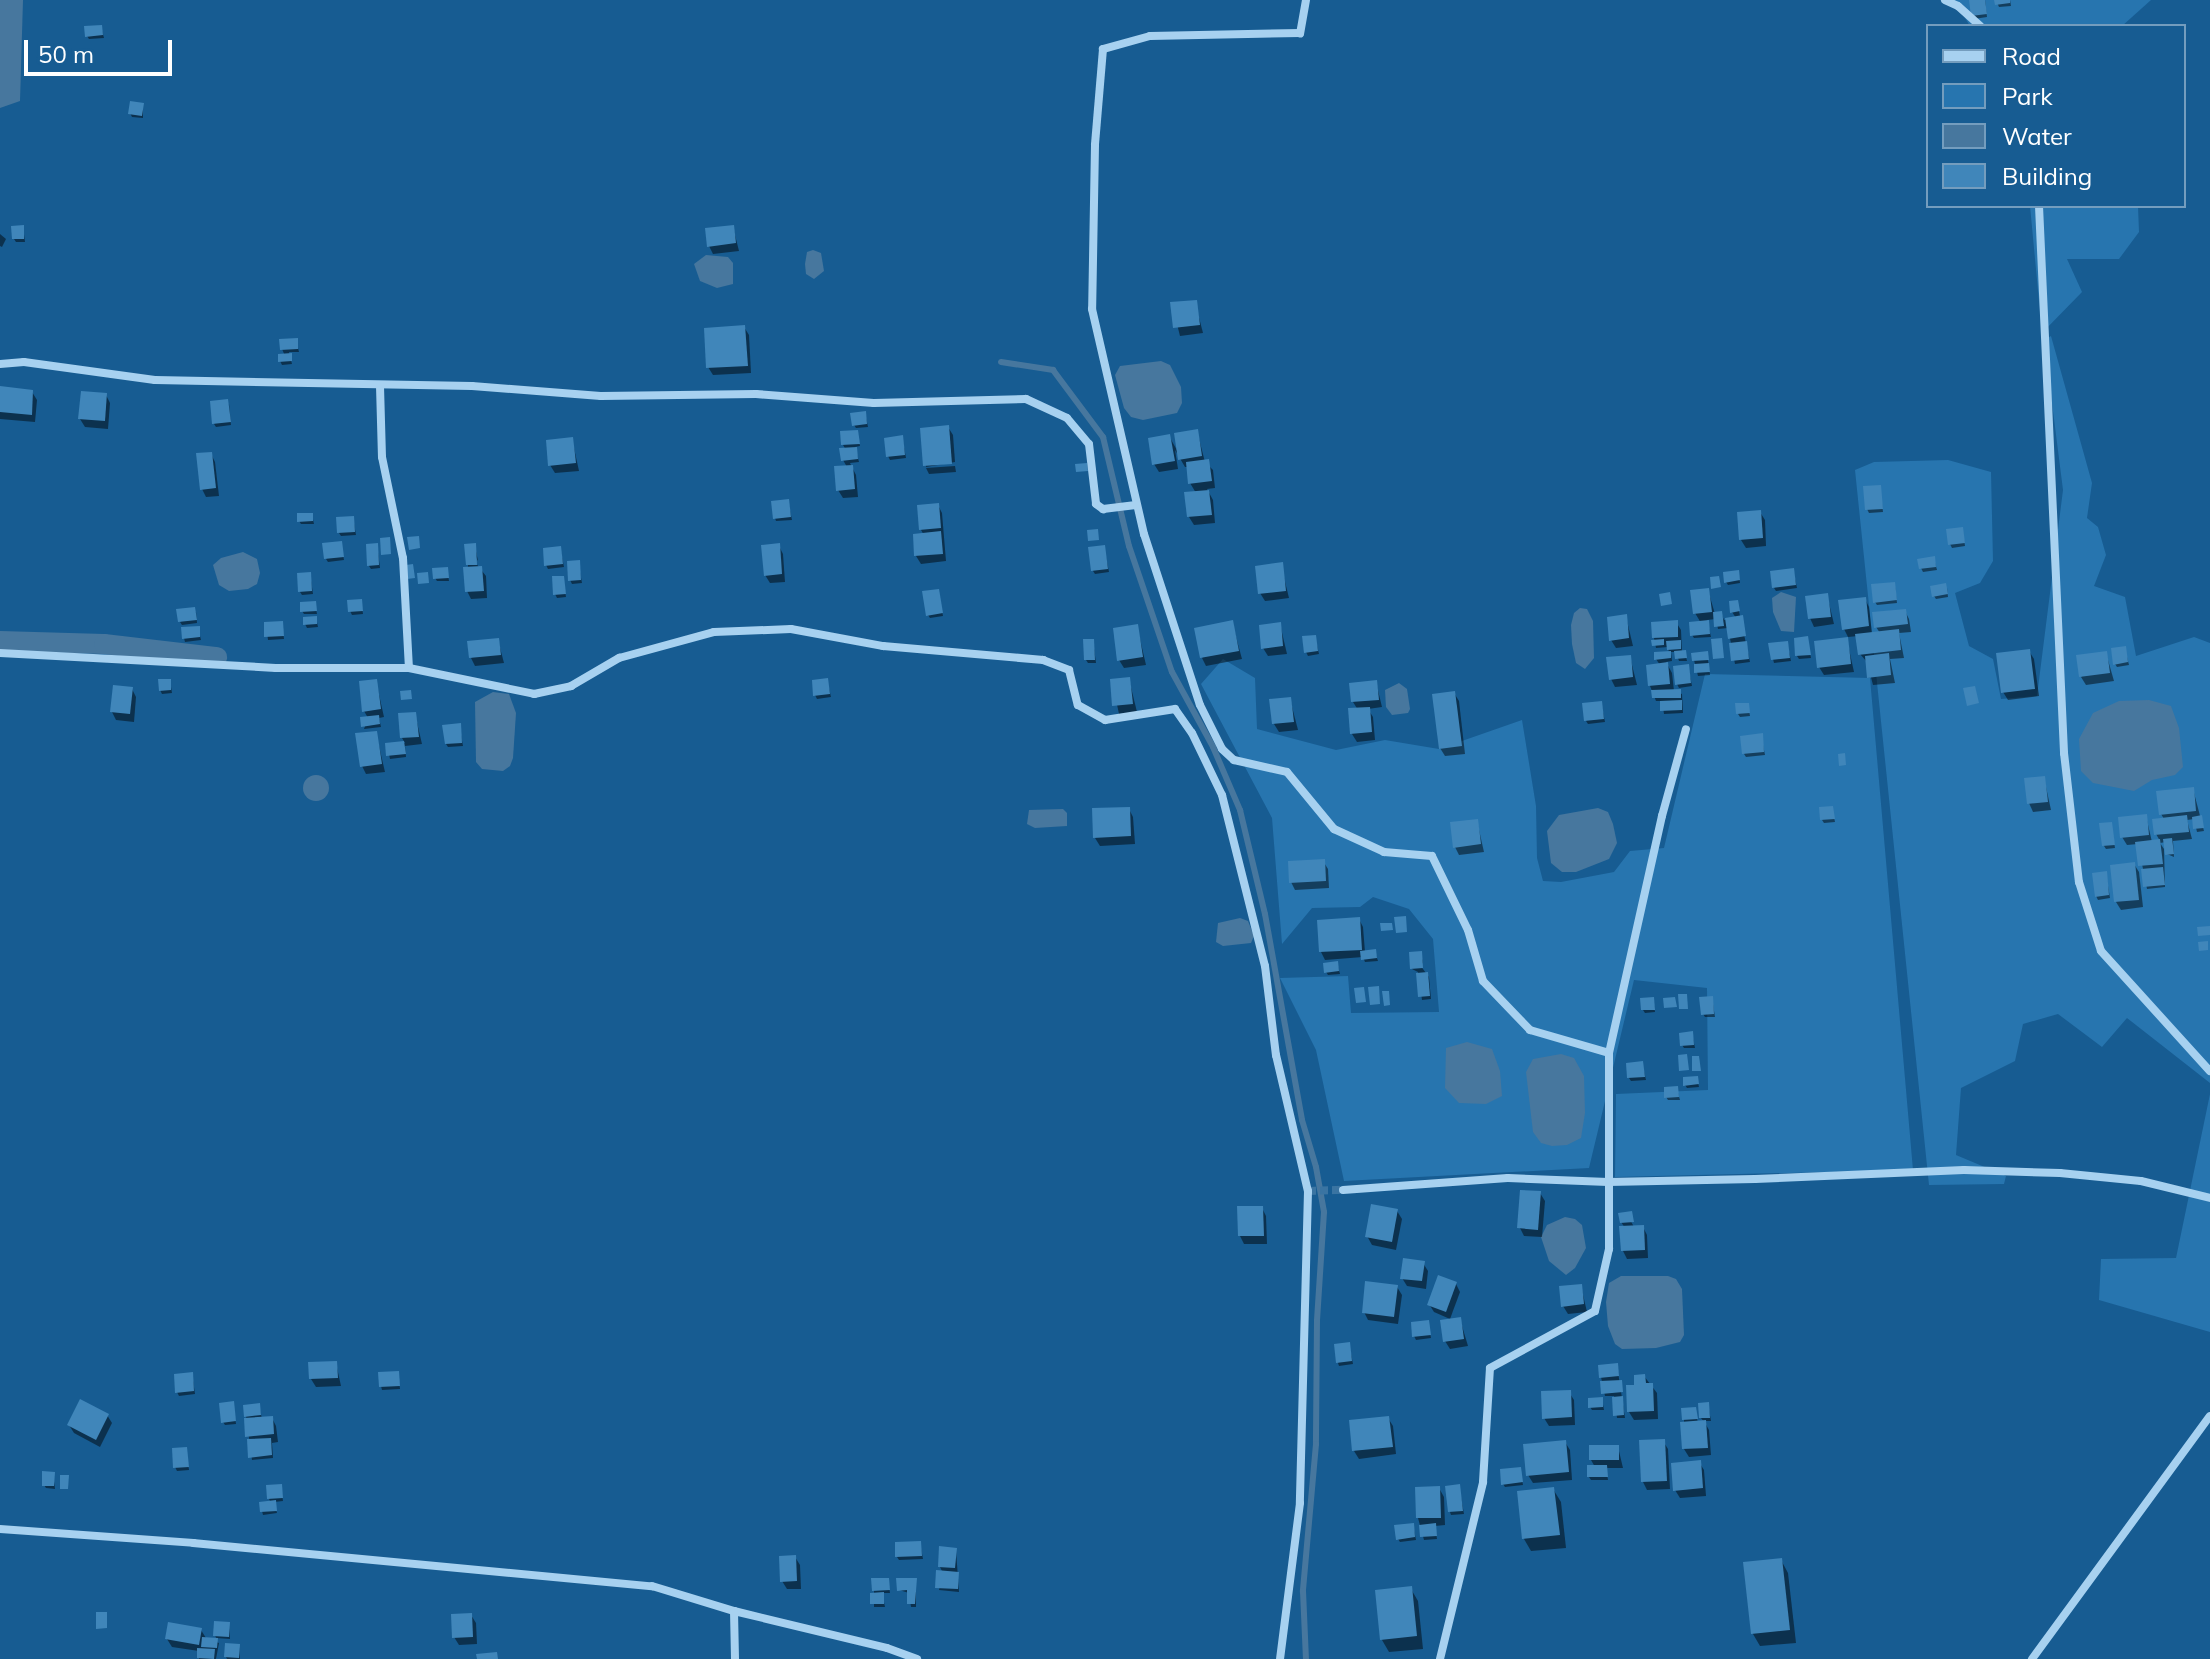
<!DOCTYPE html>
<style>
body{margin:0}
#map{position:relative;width:2210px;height:1659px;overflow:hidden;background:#175c92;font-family:Mulish,sans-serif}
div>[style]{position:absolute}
.green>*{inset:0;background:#2775af}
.water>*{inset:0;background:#47779e}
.round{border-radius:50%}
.shadow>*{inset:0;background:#0007}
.stream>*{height:6px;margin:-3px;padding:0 3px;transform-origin:3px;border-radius:3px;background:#47779e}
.canal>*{height:20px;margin:-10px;padding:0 10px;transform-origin:10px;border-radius:10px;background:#47779e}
.building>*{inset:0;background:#4086ba}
.minor-tunnel>*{height:8px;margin-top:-4px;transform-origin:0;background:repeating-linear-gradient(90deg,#3a74a2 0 8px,transparent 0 12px)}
.minor>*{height:8px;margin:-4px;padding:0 4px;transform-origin:4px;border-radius:4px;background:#a7d1f0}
span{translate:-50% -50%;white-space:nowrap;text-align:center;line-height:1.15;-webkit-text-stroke:8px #175c92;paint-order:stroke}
.legend{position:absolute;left:1926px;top:24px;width:260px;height:184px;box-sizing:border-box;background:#175c92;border:2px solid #749dbe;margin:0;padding:10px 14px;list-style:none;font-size:24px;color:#fff}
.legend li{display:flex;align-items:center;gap:16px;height:40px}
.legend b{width:40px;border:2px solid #749dbe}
.scale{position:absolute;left:24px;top:40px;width:148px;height:36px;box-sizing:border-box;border:4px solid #fff;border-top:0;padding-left:10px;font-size:24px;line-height:28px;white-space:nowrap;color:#fff;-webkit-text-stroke:6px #175c92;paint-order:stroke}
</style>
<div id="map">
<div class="green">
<div style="clip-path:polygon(1954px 0,2151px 0,2122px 26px,1970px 26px)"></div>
<div style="clip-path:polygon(2030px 206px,2138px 206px,2139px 232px,2119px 259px,2067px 259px,2082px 292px,2042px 333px)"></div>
<div style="clip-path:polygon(2051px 336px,2092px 483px,2087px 518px,2098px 527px,2106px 555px,2094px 586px,2125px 597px,2136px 656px,2194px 637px,2210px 643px,2210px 1083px,2127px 1018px,2102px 1047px,2058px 1014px,2023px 1024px,2015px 1061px,1961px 1088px,1956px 1155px,2006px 1176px,2004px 1184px,1929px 1185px,1855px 470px,1874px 462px,1948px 460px,1991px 472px,1993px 561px,1980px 583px,1955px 593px,1969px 646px,1993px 659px,2001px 699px,2037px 696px,2063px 490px,2044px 340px)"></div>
<div style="clip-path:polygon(1223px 659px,1255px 678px,1257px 729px,1336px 750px,1385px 740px,1439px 749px,1522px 720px,1536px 806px,1537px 858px,1543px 881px,1561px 882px,1614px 872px,1630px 851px,1664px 848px,1705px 674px,1870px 678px,1913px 1170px,1615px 1177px,1616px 1094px,1708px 1090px,1707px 988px,1634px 980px,1589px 1168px,1344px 1181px,1316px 1050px,1280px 978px,1348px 976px,1351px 1013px,1439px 1012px,1433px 939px,1409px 909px,1373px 897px,1360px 907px,1312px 908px,1282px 944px,1272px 818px,1201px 684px)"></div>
<div style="clip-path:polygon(2210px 1094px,2210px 1332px,2099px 1300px,2101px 1259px,2176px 1258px)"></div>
</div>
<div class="water">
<div style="clip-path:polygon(0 0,23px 0,20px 101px,0 108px)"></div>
<div style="clip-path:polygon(813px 250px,821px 253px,824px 271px,814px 279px,806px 274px,805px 264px,807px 252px)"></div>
<div style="clip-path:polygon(706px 255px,728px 257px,733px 263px,733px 284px,717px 288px,700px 281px,694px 264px)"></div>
<div style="clip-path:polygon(1161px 361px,1170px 365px,1181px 387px,1182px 403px,1177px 413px,1143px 420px,1131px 417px,1124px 408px,1115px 375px,1120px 366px)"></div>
<div style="clip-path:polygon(243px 552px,257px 559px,260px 573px,257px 584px,248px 589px,229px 591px,219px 585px,213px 565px,221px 558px)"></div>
<div style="clip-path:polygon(1781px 592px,1796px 597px,1794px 632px,1781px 631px,1773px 612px,1772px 598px)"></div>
<div style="clip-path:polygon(1580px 608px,1587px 609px,1593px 621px,1594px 658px,1585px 669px,1576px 663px,1572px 644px,1571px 625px,1574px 613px)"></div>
<div style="clip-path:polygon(1399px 683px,1407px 689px,1410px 709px,1408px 713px,1392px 715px,1386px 707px,1385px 690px)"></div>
<div style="clip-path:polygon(493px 692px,509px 694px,516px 713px,513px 758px,510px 766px,503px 771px,482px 769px,476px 762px,475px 702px)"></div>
<div style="clip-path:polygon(2149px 700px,2171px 706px,2179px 728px,2183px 767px,2175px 775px,2152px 780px,2134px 791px,2093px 783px,2081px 771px,2079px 739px,2093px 713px,2119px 701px)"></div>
<div class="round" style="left:303px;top:775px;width:26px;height:26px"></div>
<div style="clip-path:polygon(1598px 808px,1608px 812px,1613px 824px,1617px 843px,1609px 859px,1576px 872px,1562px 872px,1551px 863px,1547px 831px,1559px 815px)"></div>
<div style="clip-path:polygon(1063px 809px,1067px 813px,1067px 826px,1035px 828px,1027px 824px,1029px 810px)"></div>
<div style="clip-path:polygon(1240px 918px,1248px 921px,1254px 936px,1251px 943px,1223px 946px,1216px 942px,1218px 923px)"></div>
<div style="clip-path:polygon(1467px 1042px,1492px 1049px,1500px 1071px,1502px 1096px,1486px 1104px,1459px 1103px,1445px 1088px,1446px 1048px)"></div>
<div style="clip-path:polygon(1561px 1054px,1574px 1058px,1584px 1076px,1585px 1113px,1581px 1138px,1567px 1145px,1552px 1146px,1541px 1143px,1533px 1132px,1526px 1072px,1533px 1059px)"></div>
<div style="clip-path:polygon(1565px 1217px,1575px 1219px,1582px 1225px,1586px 1248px,1575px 1268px,1566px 1275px,1549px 1261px,1541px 1237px,1547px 1225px)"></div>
<div style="clip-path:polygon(1621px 1276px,1668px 1276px,1676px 1279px,1682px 1289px,1684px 1335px,1680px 1342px,1656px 1348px,1622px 1349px,1615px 1344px,1608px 1326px,1606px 1302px,1609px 1283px)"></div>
</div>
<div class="shadow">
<div style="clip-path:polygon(1971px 0,1985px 0,1987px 17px,1974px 19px)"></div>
<div style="clip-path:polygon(1996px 0,2010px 0,2011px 6px,1999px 7px)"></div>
<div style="clip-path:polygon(101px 27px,104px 38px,89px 39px,87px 36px)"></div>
<div style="clip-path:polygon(143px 105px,143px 118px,132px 117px,130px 113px)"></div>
<div style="clip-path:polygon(23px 227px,25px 242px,16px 242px,14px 239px)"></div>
<div style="clip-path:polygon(733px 227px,739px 251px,713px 254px,709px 246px)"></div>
<div style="clip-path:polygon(0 234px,6px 239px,2px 247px,0 246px)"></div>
<div style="clip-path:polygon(1195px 302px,1203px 333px,1180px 336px,1172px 304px)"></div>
<div style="clip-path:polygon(744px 327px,749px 335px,751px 373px,713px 375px,708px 367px)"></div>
<div style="clip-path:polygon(296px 340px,299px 352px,289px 352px,292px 364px,282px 365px,280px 361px,285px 356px,282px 349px)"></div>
<div style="clip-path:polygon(0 388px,32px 392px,37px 400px,35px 422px,0 419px)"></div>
<div style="clip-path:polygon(106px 395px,110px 403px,108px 429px,85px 427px,80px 419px)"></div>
<div style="clip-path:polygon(229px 404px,231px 425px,216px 427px,214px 424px)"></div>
<div style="clip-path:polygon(865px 413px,868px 427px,856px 428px,854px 425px)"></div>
<div style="clip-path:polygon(948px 427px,953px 435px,955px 462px,926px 467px,922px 430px)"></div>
<div style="clip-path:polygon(1197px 431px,1205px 462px,1213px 470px,1215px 488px,1207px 489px,1213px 500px,1215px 523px,1194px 525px,1189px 517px,1196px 493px,1190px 483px,1188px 467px,1185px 467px,1175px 450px,1178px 469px,1159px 472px,1154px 464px,1169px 436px,1178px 452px)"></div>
<div style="clip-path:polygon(857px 432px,860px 446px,855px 447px,859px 462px,850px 463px,856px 475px,858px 497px,843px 498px,838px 490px,847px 467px,843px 460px,846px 450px,843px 445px)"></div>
<div style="clip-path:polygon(902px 437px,906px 458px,890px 460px,888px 456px)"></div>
<div style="clip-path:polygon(572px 439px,579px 471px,555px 473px,550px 465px)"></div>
<div style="clip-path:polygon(211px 454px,215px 462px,219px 496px,206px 497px,202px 489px)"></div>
<div style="clip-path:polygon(955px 466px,956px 472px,929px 474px,926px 468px)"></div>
<div style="clip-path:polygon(1880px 487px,1883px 512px,1869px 513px,1867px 509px)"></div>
<div style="clip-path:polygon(788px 501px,792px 520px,776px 521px,775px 518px)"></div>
<div style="clip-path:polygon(938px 505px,942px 513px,946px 561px,921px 564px,916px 556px,924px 535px,921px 530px)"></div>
<div style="clip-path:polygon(1760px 512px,1765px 520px,1766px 546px,1746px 548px,1741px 540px)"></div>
<div style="clip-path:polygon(312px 515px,314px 524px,301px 524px,299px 521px)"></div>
<div style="clip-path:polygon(353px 518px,356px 535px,341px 536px,339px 533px)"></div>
<div style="clip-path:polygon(1963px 533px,1965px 546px,1952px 548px,1950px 544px)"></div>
<div style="clip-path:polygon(341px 543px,344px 560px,328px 562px,326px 559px)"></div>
<div style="clip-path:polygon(377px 545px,380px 568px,371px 569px,369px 566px)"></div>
<div style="clip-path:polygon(475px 546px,478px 561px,474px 555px,471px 557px,486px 576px,487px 598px,471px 599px,467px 591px,468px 565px)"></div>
<div style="clip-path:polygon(779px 546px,783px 554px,785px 582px,770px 583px,765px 575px)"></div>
<div style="clip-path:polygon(1104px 547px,1109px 572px,1095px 574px,1093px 571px)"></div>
<div style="clip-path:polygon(560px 548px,564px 567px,548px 569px,546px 565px)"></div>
<div style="clip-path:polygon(1934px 559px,1937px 570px,1923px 572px,1921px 568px)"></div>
<div style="clip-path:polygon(578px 562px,582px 583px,572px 584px,570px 580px)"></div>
<div style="clip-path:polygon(1281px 565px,1289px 598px,1265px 601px,1260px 593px)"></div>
<div style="clip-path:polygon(447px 569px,449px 581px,437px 581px,435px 578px)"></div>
<div style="clip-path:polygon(1793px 570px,1797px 588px,1776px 591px,1774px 588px)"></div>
<div style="clip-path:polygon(310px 574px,313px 594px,302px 595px,300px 592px)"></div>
<div style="clip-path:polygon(1739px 576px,1740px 583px,1728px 585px,1726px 582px)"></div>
<div style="clip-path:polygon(563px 578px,566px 597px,557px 598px,555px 594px)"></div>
<div style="clip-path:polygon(1895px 587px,1897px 603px,1877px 605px,1875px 602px)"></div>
<div style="clip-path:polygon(1947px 588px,1948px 597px,1936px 599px,1934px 596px)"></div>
<div style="clip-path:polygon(1708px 590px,1715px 614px,1721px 613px,1724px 620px,1736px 618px,1732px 612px,1737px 602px,1750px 662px,1735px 664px,1728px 628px,1718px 629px,1716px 619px,1707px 620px,1711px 637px,1694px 638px,1692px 635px,1701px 623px,1695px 613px)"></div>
<div style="clip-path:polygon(938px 591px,943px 616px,930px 618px,928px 615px)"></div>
<div style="clip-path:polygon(1827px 595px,1834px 624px,1814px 627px,1810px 618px)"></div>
<div style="clip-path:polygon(1865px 599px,1869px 607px,1872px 634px,1880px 633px,1876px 627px,1905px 611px,1909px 619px,1911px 632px,1899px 633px,1904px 658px,1890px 659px,1895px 683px,1873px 685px,1867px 662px,1860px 654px,1858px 636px,1848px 637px,1844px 629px)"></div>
<div style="clip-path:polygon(361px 601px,363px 614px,352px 615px,350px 611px)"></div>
<div style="clip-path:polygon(315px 603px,317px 614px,304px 614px,302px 611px)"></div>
<div style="clip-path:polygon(196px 612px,197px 623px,182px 625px,180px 622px)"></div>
<div style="clip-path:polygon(1626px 617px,1633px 646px,1616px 648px,1611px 640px)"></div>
<div style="clip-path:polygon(316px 618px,318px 627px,307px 628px,305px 624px)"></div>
<div style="clip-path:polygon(1232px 622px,1242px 659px,1206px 666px,1202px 658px)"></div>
<div style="clip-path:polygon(1676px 622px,1681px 630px,1682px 653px,1685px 653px,1687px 661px,1679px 661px,1676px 652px,1671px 652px,1672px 661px,1666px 662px,1672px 673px,1674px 691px,1682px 694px,1683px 713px,1664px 714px,1662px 701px,1656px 701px,1650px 686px,1660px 665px,1656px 659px,1669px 653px,1668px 647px,1656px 648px,1654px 638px)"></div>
<div style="clip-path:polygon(282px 623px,284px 639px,268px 640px,266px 624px)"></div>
<div style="clip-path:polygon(1280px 624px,1287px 654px,1268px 656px,1263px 648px)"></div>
<div style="clip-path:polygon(1137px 626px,1146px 665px,1124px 668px,1119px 660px)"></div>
<div style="clip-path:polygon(198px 628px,201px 640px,185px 642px,184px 638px)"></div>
<div style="clip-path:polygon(1315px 637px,1319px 654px,1308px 656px,1306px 652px)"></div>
<div style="clip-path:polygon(1807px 638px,1811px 658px,1799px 659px,1797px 656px)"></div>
<div style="clip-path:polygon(498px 640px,504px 663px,475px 666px,471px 658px)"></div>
<div style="clip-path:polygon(1847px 640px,1854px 672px,1824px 675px,1819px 667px)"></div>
<div style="clip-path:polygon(1093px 641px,1096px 663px,1088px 663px,1086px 660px)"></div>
<div style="clip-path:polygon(1787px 643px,1791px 661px,1774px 663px,1773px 659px)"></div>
<div style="clip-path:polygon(2125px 649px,2129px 665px,2117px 667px,2115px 664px)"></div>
<div style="clip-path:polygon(2029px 651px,2034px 659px,2039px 696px,2008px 700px,2003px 692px)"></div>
<div style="clip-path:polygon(1707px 653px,1710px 675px,1698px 676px,1694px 660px)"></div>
<div style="clip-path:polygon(2106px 653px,2114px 681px,2086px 685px,2081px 677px)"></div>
<div style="clip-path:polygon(1630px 657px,1637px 685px,1615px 687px,1611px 679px)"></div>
<div style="clip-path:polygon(1688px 666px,1692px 686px,1679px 688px,1677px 684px)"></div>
<div style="clip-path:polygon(1129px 679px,1137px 712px,1119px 714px,1112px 681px)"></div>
<div style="clip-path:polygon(827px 680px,831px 697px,817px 699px,815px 695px)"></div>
<div style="clip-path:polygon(170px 681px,172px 693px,162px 694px,160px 690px)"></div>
<div style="clip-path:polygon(376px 681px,384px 717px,379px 718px,381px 727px,364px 729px,368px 718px,364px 711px)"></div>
<div style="clip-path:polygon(1376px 682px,1382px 707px,1368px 709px,1373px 717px,1375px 740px,1357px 742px,1352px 734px,1358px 710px,1353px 702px)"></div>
<div style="clip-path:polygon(132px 689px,136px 697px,134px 722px,116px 720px,112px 712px)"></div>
<div style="clip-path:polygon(1454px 693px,1459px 701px,1465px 754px,1445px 756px,1440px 748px)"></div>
<div style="clip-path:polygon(1290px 699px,1298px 730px,1279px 732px,1274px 724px)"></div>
<div style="clip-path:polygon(1601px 703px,1605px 722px,1588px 724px,1586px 721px)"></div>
<div style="clip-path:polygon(1748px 705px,1750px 716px,1740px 717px,1738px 714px)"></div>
<div style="clip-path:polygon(415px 714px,422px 744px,405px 746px,406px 757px,390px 759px,387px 745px,405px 743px,402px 738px)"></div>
<div style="clip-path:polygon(459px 725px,463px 746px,448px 747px,446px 744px)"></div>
<div style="clip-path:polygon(376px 733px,385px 772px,366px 774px,362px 766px)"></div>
<div style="clip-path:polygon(1761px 735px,1765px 755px,1746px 757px,1744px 754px)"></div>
<div style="clip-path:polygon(2044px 778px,2051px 810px,2033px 812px,2029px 803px)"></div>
<div style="clip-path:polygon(2193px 789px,2204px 831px,2197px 832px,2194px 819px,2187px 820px,2192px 839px,2173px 841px,2174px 857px,2167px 854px,2166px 842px,2160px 843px,2164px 849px,2165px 887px,2147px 889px,2138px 844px,2127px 845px,2122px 837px,2146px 816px,2152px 842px,2160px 841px,2156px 834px,2164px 819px,2161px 814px)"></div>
<div style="clip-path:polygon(1832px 808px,1835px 822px,1824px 823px,1822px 820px)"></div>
<div style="clip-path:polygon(1129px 809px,1133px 817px,1135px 844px,1100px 846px,1095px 838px)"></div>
<div style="clip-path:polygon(1477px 821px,1484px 852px,1459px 855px,1455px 847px)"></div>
<div style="clip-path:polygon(2111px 824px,2115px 848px,2106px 849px,2104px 846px)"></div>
<div style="clip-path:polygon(1323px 861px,1328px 869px,1329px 888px,1295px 890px,1291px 882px)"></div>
<div style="clip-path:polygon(2134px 864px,2139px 872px,2143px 907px,2121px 910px,2116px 902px)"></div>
<div style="clip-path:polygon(2106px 874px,2110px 898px,2098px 900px,2096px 896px)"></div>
<div style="clip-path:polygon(1359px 919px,1363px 927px,1365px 952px,1375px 952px,1378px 961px,1365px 962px,1363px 957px,1325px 960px,1321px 952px)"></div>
<div style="clip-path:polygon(1421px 953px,1423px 964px,1420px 959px,1417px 961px,1429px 977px,1431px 999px,1422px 1000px,1418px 972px,1412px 969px,1411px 954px)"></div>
<div style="clip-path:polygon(1337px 963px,1340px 974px,1328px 975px,1326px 972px)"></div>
<div style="clip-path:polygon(1712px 998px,1715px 1017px,1705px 1017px,1703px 1014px)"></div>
<div style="clip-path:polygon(1653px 999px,1655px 1012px,1645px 1013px,1643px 1010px)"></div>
<div style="clip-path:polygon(1692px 1034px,1695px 1048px,1684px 1048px,1682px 1045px)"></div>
<div style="clip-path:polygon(1642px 1063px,1646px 1080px,1631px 1081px,1629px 1078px)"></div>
<div style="clip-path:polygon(1697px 1078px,1699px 1087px,1687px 1088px,1685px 1085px)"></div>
<div style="clip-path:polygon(1677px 1089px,1680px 1100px,1668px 1100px,1666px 1097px)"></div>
<div style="clip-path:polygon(1540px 1193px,1545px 1201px,1542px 1237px,1524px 1236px,1520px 1228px)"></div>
<div style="clip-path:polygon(1262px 1208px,1266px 1216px,1267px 1244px,1244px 1244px,1240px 1236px)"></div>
<div style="clip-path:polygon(1397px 1211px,1402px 1219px,1396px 1250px,1372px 1245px,1367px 1236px)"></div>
<div style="clip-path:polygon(1627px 1214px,1634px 1227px,1643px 1227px,1647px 1235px,1648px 1258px,1627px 1259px,1623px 1251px,1625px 1228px,1621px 1222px)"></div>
<div style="clip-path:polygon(1423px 1263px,1428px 1271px,1426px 1289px,1407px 1286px,1402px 1278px)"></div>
<div style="clip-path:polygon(1456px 1284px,1460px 1292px,1450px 1319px,1434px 1312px,1429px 1304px)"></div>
<div style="clip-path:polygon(1581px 1286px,1587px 1312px,1568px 1314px,1563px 1306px)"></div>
<div style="clip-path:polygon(1397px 1287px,1402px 1295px,1398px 1324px,1368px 1320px,1364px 1312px)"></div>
<div style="clip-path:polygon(1460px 1319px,1468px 1346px,1450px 1349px,1445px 1341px)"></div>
<div style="clip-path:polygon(1428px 1322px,1431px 1338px,1416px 1340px,1414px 1336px)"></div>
<div style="clip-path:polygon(1349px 1344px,1353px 1364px,1339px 1366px,1338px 1363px)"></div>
<div style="clip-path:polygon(336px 1363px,341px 1386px,316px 1387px,311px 1379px)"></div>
<div style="clip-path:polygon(1617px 1365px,1625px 1418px,1617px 1418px,1614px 1396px,1605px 1396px,1601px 1377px)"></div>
<div style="clip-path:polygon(398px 1373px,400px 1389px,382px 1390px,381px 1386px)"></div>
<div style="clip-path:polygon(192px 1374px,195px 1394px,179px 1396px,177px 1392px)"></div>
<div style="clip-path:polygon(1644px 1376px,1657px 1393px,1658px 1419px,1634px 1420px,1629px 1412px,1636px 1386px)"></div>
<div style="clip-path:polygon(1569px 1392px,1574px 1400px,1575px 1425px,1549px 1426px,1544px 1418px)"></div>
<div style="clip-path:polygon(1602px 1399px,1604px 1410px,1592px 1410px,1590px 1407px)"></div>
<div style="clip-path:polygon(233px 1403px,236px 1424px,225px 1425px,223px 1422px)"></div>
<div style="clip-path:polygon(1708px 1404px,1711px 1421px,1704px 1421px,1709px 1430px,1711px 1455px,1689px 1457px,1684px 1449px,1684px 1419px,1695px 1409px,1698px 1423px,1704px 1422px,1701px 1418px)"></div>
<div style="clip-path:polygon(259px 1405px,262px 1419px,272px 1418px,276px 1426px,278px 1442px,272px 1443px,273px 1458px,252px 1460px,246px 1416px)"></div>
<div style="clip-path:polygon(107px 1415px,112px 1423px,100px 1447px,74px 1433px,69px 1425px)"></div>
<div style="clip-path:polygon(1388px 1418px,1393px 1426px,1396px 1454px,1359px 1459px,1354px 1451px)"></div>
<div style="clip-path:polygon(1663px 1441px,1668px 1449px,1670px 1489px,1647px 1490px,1643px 1482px)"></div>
<div style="clip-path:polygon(1565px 1442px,1570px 1450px,1572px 1480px,1533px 1483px,1528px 1475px)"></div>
<div style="clip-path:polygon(1618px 1447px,1623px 1468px,1606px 1468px,1608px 1480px,1591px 1480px,1589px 1477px,1595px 1467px,1591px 1460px)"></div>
<div style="clip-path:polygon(186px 1449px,189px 1470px,177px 1471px,175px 1467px)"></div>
<div style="clip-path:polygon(1699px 1462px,1704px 1470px,1706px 1496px,1680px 1498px,1675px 1490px)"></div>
<div style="clip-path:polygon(1520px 1469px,1523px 1485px,1505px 1487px,1503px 1484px)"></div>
<div style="clip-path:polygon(53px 1474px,55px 1489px,46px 1488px,44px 1485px)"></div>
<div style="clip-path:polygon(281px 1486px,283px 1501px,274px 1502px,277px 1513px,263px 1515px,262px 1511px,271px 1503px,269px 1499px)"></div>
<div style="clip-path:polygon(1459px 1486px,1464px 1514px,1451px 1515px,1450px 1512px)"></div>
<div style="clip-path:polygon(1439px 1488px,1444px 1497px,1445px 1525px,1435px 1526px,1437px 1539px,1424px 1540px,1418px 1518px)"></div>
<div style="clip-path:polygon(1553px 1489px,1561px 1502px,1566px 1548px,1531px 1551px,1524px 1539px)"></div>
<div style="clip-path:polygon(1413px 1525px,1416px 1540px,1400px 1542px,1398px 1539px)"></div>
<div style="clip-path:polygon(920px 1543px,923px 1559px,899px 1560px,897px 1557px)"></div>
<div style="clip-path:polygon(956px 1550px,959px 1592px,939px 1590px,943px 1573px,940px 1567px)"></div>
<div style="clip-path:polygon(795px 1557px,800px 1565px,801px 1589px,787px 1589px,782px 1581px)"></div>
<div style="clip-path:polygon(1781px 1560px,1788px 1573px,1796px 1643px,1760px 1646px,1753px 1634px,1746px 1564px)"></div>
<div style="clip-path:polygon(888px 1580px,890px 1593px,882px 1593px,885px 1607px,874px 1607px,874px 1590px)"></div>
<div style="clip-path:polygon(916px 1580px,916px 1607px,911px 1607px,909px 1593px,899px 1590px)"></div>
<div style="clip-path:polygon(1411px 1589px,1418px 1601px,1423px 1649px,1389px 1652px,1382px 1640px)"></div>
<div style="clip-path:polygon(471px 1615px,476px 1623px,477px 1644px,459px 1645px,454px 1637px)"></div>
<div style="clip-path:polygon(229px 1624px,230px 1639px,216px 1638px,215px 1635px)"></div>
<div style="clip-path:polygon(201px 1630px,206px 1638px,219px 1643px,216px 1659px,199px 1659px,199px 1651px,172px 1647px,167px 1639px)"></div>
<div style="clip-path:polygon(239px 1646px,240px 1659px,227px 1659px,226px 1657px)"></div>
</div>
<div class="stream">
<div style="left:1001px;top:362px;width:53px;rotate:8.7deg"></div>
<div style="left:1053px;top:370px;width:84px;rotate:53.3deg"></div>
<div style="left:1103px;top:437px;width:112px;rotate:76.6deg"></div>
<div style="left:1129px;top:546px;width:133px;rotate:71.2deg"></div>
<div style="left:1172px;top:672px;width:85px;rotate:61.3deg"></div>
<div style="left:1213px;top:747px;width:69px;rotate:66.8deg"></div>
<div style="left:1240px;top:810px;width:107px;rotate:76.5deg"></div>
<div style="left:1265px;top:914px;width:209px;rotate:79.8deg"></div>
<div style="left:1302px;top:1120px;width:49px;rotate:73.4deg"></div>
<div style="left:1316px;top:1167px;width:46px;rotate:79.9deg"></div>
<div style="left:1324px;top:1212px;width:109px;rotate:93.7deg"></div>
<div style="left:1317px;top:1321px;width:123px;rotate:90.5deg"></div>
<div style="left:1316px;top:1444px;width:148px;rotate:95.1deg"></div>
<div style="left:1303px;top:1591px;width:68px;rotate:87.5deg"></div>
</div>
<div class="canal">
<div style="left:0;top:641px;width:104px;rotate:1.7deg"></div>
<div style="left:104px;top:644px;width:114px;rotate:6.6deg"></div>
</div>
<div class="building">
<div style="clip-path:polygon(1969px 0,1985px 0,1987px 14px,1971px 16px)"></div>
<div style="clip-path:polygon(1994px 0,2010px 0,2010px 3px,1995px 5px)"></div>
<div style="clip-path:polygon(102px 25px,103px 35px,85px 37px,84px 26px)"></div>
<div style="clip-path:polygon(130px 101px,144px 103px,142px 116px,128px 114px)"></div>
<div style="clip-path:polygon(24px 225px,24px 239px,12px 239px,11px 226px)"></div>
<div style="clip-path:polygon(734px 225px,736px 243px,707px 247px,705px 228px)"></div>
<div style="clip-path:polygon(1197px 300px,1200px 325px,1173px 328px,1170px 302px)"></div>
<div style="clip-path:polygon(745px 325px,748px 366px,706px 368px,704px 328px)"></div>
<div style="clip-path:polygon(298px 338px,298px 349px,280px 350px,279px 339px)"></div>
<div style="clip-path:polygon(292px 353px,292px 361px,278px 362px,278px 354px)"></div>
<div style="clip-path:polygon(0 386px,33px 390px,32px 415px,0 412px)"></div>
<div style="clip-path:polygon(81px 391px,107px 393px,105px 421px,78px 419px)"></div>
<div style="clip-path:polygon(228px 399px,231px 422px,212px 424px,210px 401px)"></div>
<div style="clip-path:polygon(866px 411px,867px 424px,852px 426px,850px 413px)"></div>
<div style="clip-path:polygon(949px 425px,952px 464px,923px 466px,920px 428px)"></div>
<div style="clip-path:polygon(1198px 429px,1202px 456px,1178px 460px,1174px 433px)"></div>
<div style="clip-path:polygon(858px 430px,860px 444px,841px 445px,840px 431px)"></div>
<div style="clip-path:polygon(1170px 434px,1175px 461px,1152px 465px,1148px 438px)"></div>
<div style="clip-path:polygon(903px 435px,905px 455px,886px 457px,884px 438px)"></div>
<div style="clip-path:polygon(573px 437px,576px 463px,548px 466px,546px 440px)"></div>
<div style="clip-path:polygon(857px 447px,858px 459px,841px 461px,839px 448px)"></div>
<div style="clip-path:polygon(212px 452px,216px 488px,200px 490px,196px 453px)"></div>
<div style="clip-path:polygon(1209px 459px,1212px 481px,1188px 484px,1186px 462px)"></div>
<div style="clip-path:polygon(1087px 463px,1088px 471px,1076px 472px,1075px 464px)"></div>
<div style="clip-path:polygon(853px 465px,855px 489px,836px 491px,834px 466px)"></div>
<div style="clip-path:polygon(1881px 485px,1883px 509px,1865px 510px,1863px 486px)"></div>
<div style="clip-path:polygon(1209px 490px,1212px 515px,1187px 517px,1184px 492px)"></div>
<div style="clip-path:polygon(789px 499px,791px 517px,773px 519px,771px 501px)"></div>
<div style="clip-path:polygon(939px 503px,941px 528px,919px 530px,917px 505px)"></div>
<div style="clip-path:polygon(1761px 510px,1763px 538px,1739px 540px,1737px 512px)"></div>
<div style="clip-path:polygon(297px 513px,313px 513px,313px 521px,297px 522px)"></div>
<div style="clip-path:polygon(354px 516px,355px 532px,337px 533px,336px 517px)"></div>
<div style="clip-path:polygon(1963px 527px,1965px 543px,1948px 545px,1946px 529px)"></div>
<div style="clip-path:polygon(1098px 529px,1099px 540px,1088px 541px,1087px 530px)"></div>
<div style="clip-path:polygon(941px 531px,943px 554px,914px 556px,913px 534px)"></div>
<div style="clip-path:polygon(419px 536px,420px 548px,409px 550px,407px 537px)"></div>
<div style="clip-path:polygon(390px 537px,391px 554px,381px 555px,380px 538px)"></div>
<div style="clip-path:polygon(342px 541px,344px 557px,324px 559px,322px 543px)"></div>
<div style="clip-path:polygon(378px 543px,379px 565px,367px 566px,366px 544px)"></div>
<div style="clip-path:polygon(476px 543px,477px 565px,466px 565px,464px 544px)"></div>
<div style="clip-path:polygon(780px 543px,782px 574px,764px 576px,761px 545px)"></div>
<div style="clip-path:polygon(1105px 545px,1108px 569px,1091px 571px,1088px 547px)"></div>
<div style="clip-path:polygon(561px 546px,563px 564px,544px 566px,543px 548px)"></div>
<div style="clip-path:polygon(1935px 556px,1936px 567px,1919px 569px,1917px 559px)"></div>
<div style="clip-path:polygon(580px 560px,581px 580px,568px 581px,567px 561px)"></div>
<div style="clip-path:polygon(1283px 562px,1286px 591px,1258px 594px,1255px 566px)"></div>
<div style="clip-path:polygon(413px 564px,415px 578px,407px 579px,406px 565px)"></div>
<div style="clip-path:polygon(482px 566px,484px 591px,465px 592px,463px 567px)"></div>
<div style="clip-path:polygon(448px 567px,449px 578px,433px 579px,432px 568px)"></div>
<div style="clip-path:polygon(1794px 568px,1796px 585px,1772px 588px,1770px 571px)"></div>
<div style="clip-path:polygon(1739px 570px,1740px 580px,1724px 583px,1723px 572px)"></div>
<div style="clip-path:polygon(311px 572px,312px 591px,298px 592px,297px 573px)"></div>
<div style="clip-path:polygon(428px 572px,429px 583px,418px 584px,417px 573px)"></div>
<div style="clip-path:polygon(552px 576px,564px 576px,566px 594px,553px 595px)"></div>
<div style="clip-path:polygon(1719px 576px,1721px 587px,1711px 589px,1710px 577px)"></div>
<div style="clip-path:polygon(1895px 582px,1897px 600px,1873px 603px,1871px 584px)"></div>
<div style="clip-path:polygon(1946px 583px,1948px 594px,1932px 597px,1930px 586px)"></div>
<div style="clip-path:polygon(1709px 588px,1712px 612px,1693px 614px,1690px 590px)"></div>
<div style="clip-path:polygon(939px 589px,943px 613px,926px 616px,922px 591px)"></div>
<div style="clip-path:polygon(1670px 592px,1672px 604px,1661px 606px,1659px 594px)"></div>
<div style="clip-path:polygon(1828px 593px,1831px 617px,1808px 619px,1805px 596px)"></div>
<div style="clip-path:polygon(1866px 597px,1869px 626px,1842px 630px,1838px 600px)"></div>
<div style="clip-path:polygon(362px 599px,363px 611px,348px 612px,347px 600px)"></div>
<div style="clip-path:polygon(1738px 600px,1740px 611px,1730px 613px,1729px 601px)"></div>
<div style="clip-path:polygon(316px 601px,317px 611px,300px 612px,300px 602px)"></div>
<div style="clip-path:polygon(195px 607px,197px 620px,178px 622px,176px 609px)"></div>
<div style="clip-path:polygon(1906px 609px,1908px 624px,1874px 628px,1872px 612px)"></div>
<div style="clip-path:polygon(1722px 611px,1724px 626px,1714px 627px,1713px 612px)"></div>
<div style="clip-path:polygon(1627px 614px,1629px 638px,1609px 641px,1607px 617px)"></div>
<div style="clip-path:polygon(1743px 615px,1746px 636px,1728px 639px,1725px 618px)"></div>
<div style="clip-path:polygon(317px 616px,317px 624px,303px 625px,303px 617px)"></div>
<div style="clip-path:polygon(1233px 620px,1239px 651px,1200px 658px,1194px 628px)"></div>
<div style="clip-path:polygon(1678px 620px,1678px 637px,1652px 638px,1651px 622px)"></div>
<div style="clip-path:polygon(1709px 620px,1710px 634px,1690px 636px,1689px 622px)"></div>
<div style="clip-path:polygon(283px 621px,284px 636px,264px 637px,264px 622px)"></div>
<div style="clip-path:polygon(1281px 622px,1283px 646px,1261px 649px,1259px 625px)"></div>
<div style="clip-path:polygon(1138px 624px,1143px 657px,1117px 661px,1113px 628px)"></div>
<div style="clip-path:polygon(200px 626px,200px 637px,182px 639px,181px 627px)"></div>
<div style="clip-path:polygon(1899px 629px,1901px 650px,1858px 655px,1855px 634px)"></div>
<div style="clip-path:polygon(1316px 635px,1318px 651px,1304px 653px,1302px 636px)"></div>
<div style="clip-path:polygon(1808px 636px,1811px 655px,1795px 656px,1794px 638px)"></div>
<div style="clip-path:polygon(1848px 637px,1851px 664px,1817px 668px,1814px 641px)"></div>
<div style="clip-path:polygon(499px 638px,501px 655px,469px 658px,467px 641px)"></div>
<div style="clip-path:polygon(1722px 638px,1724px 658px,1713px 659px,1711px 639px)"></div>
<div style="clip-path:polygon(1083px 639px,1094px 639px,1095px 660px,1084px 660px)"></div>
<div style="clip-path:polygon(1664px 639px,1664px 645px,1652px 646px,1651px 640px)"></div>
<div style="clip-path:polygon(1681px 640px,1681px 649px,1667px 650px,1666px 641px)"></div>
<div style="clip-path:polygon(1747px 641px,1749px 659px,1731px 661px,1729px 643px)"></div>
<div style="clip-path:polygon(1788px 641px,1790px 658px,1771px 660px,1768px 643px)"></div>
<div style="clip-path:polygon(2126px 646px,2128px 662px,2113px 665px,2111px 648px)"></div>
<div style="clip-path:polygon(2030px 649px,2035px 689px,2001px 693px,1996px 653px)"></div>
<div style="clip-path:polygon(1686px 650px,1687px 658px,1675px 659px,1674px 651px)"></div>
<div style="clip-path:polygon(1671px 651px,1671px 658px,1654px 660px,1654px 652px)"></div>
<div style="clip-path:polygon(1708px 651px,1709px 660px,1692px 661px,1691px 653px)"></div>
<div style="clip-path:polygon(2107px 651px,2110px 673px,2079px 677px,2076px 655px)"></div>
<div style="clip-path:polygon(1889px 653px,1891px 675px,1867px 678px,1865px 656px)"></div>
<div style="clip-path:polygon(1631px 655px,1633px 677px,1609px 680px,1606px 657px)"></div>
<div style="clip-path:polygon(1668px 662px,1670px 684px,1648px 686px,1646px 665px)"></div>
<div style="clip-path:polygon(1709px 663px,1710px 672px,1694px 673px,1694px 664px)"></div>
<div style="clip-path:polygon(1689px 664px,1691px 683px,1675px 685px,1673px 666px)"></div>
<div style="clip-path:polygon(1130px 677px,1133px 704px,1112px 706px,1110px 679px)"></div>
<div style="clip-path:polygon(828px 678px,830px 694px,813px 696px,812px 680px)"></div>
<div style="clip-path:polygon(158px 679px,171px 679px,171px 690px,159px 691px)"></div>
<div style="clip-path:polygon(377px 679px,381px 709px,362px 712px,359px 681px)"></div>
<div style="clip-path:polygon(1377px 680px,1379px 700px,1351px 702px,1349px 683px)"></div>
<div style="clip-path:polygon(113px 685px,133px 687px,130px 714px,110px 712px)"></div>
<div style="clip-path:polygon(1975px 686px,1979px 703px,1967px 706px,1963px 688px)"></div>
<div style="clip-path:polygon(1681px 689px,1681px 698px,1652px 698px,1651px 690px)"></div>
<div style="clip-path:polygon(411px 690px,412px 699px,401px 700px,400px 691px)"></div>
<div style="clip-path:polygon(1455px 691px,1462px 746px,1439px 749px,1432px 694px)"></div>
<div style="clip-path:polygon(1291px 697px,1294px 722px,1272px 724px,1269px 699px)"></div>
<div style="clip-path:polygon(1682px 700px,1682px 710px,1660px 711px,1660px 701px)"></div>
<div style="clip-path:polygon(1602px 701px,1604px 719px,1584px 721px,1582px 703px)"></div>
<div style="clip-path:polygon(1735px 703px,1749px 703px,1750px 713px,1736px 714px)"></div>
<div style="clip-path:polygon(1370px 707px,1372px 732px,1350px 734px,1348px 708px)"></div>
<div style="clip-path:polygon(416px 712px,419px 737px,400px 738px,398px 713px)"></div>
<div style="clip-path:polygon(379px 715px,380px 724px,361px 727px,360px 717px)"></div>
<div style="clip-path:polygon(461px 723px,462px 743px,445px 744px,442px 725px)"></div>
<div style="clip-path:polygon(377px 731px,382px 764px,360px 767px,355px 733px)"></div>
<div style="clip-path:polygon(1763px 733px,1764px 752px,1742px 754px,1740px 736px)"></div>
<div style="clip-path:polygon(404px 741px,406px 754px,386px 756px,385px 743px)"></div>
<div style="clip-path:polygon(1845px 753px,1846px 765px,1839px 766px,1838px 754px)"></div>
<div style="clip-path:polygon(2045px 776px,2048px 802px,2027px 804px,2024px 778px)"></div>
<div style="clip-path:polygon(2194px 787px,2196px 811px,2159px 815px,2156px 791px)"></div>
<div style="clip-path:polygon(1833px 806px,1835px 819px,1820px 820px,1819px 807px)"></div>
<div style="clip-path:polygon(1130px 807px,1131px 836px,1093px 838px,1092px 808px)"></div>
<div style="clip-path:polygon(2147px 814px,2149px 835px,2120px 838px,2118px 817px)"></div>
<div style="clip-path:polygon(2187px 815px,2189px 832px,2154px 835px,2152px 819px)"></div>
<div style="clip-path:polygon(2202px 815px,2204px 828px,2193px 829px,2192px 817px)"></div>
<div style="clip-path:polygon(1478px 819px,1481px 844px,1453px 848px,1450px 822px)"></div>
<div style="clip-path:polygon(2112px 822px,2115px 845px,2102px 846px,2099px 823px)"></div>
<div style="clip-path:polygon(2172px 838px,2174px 854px,2165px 855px,2163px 839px)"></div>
<div style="clip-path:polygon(2160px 839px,2163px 864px,2138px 866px,2135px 842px)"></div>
<div style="clip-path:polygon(1325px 859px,1326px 881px,1289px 883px,1288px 861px)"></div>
<div style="clip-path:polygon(2135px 862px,2139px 900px,2114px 902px,2110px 865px)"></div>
<div style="clip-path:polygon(2163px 867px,2165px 885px,2143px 887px,2141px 869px)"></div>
<div style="clip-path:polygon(2107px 871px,2109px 895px,2095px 897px,2092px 873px)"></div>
<div style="clip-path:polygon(1406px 916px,1407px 932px,1396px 933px,1394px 917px)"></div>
<div style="clip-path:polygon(1360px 917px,1362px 950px,1319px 952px,1317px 920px)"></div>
<div style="clip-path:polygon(1380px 923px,1392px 923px,1393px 930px,1381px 931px)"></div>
<div style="clip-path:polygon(2210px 926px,2210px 935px,2198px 936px,2197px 927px)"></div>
<div style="clip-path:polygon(2208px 941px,2208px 950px,2199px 951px,2198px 942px)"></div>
<div style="clip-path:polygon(1376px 949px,1377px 958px,1361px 960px,1360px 951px)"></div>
<div style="clip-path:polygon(1422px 951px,1423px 968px,1410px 969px,1409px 952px)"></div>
<div style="clip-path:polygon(1338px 961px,1339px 971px,1324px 973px,1323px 963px)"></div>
<div style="clip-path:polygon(1428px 972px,1430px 996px,1418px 997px,1416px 973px)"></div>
<div style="clip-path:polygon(1379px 986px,1380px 1004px,1370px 1005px,1368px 987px)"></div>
<div style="clip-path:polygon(1364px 987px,1366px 1002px,1356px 1003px,1354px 988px)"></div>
<div style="clip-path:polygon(1382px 991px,1389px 991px,1390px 1005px,1384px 1006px)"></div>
<div style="clip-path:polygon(1678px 994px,1687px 994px,1688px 1009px,1679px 1009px)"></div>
<div style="clip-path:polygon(1713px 996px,1714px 1014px,1701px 1015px,1699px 997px)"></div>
<div style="clip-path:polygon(1654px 997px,1655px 1010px,1641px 1010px,1640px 998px)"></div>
<div style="clip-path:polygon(1675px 997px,1677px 1007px,1664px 1008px,1663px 998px)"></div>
<div style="clip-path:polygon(1693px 1031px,1694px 1045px,1680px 1046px,1679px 1033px)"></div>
<div style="clip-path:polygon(1687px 1054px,1689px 1070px,1679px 1071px,1678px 1055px)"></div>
<div style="clip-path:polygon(1692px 1056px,1699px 1056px,1701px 1071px,1692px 1071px)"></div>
<div style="clip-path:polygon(1643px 1061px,1645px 1077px,1627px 1078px,1626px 1063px)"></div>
<div style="clip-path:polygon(1698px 1076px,1699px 1084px,1683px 1086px,1683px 1077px)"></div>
<div style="clip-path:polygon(1678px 1086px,1679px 1097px,1664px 1098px,1664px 1087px)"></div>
<div style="clip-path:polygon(1520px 1190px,1541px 1191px,1538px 1230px,1517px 1228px)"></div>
<div style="clip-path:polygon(1371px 1204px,1398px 1209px,1392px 1242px,1365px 1237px)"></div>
<div style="clip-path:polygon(1237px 1206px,1263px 1206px,1264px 1236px,1238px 1236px)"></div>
<div style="clip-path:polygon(1632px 1211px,1634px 1222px,1620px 1223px,1618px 1213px)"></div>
<div style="clip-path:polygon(1644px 1225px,1645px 1250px,1621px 1251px,1619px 1226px)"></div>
<div style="clip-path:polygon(1403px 1258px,1425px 1261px,1422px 1281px,1400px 1279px)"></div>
<div style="clip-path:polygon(1438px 1275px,1457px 1282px,1446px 1312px,1427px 1305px)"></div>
<div style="clip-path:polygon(1365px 1281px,1398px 1285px,1394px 1317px,1362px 1313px)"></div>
<div style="clip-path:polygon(1582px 1284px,1584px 1304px,1561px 1307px,1559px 1286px)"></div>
<div style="clip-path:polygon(1461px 1317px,1464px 1339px,1443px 1342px,1440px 1320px)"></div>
<div style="clip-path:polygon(1429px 1320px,1431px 1335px,1412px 1337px,1411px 1322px)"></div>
<div style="clip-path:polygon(1350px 1342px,1352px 1361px,1336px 1363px,1334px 1344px)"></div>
<div style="clip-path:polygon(337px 1361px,338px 1378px,309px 1379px,308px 1362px)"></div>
<div style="clip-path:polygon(1618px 1363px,1619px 1376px,1599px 1378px,1598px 1365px)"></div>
<div style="clip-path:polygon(399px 1371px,400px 1386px,379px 1387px,378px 1372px)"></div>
<div style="clip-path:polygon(193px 1372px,194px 1391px,175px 1393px,174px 1374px)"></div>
<div style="clip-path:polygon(1645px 1374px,1646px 1383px,1653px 1383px,1654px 1411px,1627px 1412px,1626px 1385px,1634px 1385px,1634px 1375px)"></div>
<div style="clip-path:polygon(1622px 1380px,1623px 1392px,1601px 1394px,1600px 1381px)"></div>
<div style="clip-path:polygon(1571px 1390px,1572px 1417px,1542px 1419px,1541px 1391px)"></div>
<div style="clip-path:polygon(1623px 1396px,1624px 1415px,1613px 1416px,1612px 1397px)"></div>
<div style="clip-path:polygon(1603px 1397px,1603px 1407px,1588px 1408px,1588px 1398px)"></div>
<div style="clip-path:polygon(80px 1399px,109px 1414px,96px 1440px,67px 1425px)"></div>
<div style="clip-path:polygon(234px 1401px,236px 1421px,221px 1423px,219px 1403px)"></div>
<div style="clip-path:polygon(1709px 1402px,1710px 1418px,1699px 1418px,1698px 1403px)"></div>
<div style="clip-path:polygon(260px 1403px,261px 1415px,244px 1417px,243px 1405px)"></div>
<div style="clip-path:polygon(1696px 1407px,1698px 1419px,1682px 1420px,1681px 1408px)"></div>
<div style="clip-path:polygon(273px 1416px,274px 1434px,245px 1437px,244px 1418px)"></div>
<div style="clip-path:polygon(1389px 1416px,1393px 1447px,1352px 1451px,1349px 1420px)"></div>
<div style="clip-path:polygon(1706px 1420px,1708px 1448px,1682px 1449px,1680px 1422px)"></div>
<div style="clip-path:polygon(271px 1438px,272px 1455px,248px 1458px,247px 1439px)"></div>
<div style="clip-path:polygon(1665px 1439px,1667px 1481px,1641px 1482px,1639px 1440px)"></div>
<div style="clip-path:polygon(1566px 1440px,1569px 1472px,1526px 1476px,1523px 1444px)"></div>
<div style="clip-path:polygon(1589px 1445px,1619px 1445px,1619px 1460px,1589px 1460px)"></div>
<div style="clip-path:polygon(187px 1447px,189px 1467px,173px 1468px,172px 1448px)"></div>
<div style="clip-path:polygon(1701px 1460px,1703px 1488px,1673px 1491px,1671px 1463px)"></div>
<div style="clip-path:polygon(1587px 1465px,1607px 1465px,1608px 1477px,1587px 1477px)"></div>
<div style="clip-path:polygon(1521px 1467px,1523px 1482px,1501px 1485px,1500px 1469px)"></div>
<div style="clip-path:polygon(42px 1471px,55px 1472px,54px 1486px,42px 1486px)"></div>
<div style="clip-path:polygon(60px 1475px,69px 1475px,68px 1489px,60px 1489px)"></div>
<div style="clip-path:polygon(282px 1484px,283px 1498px,267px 1499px,266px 1485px)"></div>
<div style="clip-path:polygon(1460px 1484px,1463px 1511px,1448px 1512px,1445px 1486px)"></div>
<div style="clip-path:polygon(1440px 1486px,1441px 1518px,1416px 1518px,1415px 1487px)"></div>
<div style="clip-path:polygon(1554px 1487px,1560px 1535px,1522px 1539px,1517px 1491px)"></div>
<div style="clip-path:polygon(276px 1500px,277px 1511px,260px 1512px,259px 1502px)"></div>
<div style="clip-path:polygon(1414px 1523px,1415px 1537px,1396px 1540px,1394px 1525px)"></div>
<div style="clip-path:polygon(1436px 1523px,1437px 1536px,1420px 1537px,1419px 1525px)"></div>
<div style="clip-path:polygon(921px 1541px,922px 1556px,895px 1557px,895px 1542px)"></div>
<div style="clip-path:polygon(939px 1546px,957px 1548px,955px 1568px,938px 1567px)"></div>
<div style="clip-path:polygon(796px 1555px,797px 1581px,780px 1582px,779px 1556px)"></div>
<div style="clip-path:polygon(1782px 1558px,1790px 1630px,1751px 1634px,1743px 1562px)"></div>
<div style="clip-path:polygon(936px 1570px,959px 1572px,958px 1589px,935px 1588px)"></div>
<div style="clip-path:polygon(871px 1578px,889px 1578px,890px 1590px,872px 1591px)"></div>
<div style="clip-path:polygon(896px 1578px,917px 1578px,915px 1604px,907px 1604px,907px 1590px,897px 1591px)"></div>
<div style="clip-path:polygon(1412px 1586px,1417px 1636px,1380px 1640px,1375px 1590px)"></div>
<div style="clip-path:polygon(884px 1592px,884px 1604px,870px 1604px,870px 1593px)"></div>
<div style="clip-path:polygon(96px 1612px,107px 1612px,107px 1628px,96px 1629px)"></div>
<div style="clip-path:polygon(472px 1613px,473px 1637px,452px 1638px,451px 1614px)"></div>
<div style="clip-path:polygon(214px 1621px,230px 1622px,229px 1637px,213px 1636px)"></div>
<div style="clip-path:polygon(168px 1622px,202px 1628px,199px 1645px,165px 1639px)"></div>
<div style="clip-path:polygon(202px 1637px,218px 1638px,217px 1648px,201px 1647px)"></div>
<div style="clip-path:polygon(225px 1643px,240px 1644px,239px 1658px,224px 1657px)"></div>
<div style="clip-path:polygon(197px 1648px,215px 1649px,214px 1659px,197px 1658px)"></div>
<div style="clip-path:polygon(497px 1652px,498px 1659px,477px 1659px,476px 1654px)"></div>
</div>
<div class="minor-tunnel">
<div style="left:1308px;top:1191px;width:35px;rotate:-2deg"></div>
</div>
<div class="minor">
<div style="left:1306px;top:0;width:34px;rotate:100deg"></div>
<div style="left:1300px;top:33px;width:150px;rotate:178.9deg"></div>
<div style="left:1150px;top:36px;width:49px;rotate:164.5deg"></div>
<div style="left:1103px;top:49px;width:96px;rotate:94.8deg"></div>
<div style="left:1095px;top:145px;width:164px;rotate:91deg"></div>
<div style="left:1092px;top:309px;width:231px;rotate:77deg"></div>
<div style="left:1144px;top:534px;width:180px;rotate:71.9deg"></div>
<div style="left:1200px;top:705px;width:49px;rotate:63.4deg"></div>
<div style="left:1222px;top:749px;width:16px;rotate:43deg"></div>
<div style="left:1234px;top:760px;width:54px;rotate:12.8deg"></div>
<div style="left:1287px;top:772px;width:74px;rotate:50.5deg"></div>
<div style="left:1334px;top:829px;width:55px;rotate:24.7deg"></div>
<div style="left:1384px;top:852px;width:48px;rotate:4.8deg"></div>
<div style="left:1432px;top:856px;width:82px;rotate:64.1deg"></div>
<div style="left:1468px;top:930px;width:53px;rotate:73.6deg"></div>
<div style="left:1483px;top:981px;width:68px;rotate:46.2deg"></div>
<div style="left:1530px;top:1030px;width:82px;rotate:16.2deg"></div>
<div style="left:1945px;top:0;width:14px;rotate:25deg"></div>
<div style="left:1958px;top:6px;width:30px;rotate:42deg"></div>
<div style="left:2039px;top:206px;width:548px;rotate:87.38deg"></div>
<div style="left:2064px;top:753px;width:130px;rotate:83.4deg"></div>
<div style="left:2079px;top:882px;width:72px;rotate:72.3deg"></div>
<div style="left:2101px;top:951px;width:162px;rotate:47.8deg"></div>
<div style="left:0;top:364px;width:24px;rotate:-5deg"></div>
<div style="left:24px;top:362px;width:132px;rotate:7.8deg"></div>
<div style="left:155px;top:380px;width:317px;rotate:1.1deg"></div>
<div style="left:472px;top:386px;width:129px;rotate:4.4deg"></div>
<div style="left:601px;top:396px;width:155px;rotate:-0.7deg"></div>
<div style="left:756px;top:394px;width:118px;rotate:4.4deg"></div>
<div style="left:874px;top:403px;width:152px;rotate:-1.5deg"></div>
<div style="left:1026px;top:399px;width:45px;rotate:24.9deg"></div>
<div style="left:1067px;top:418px;width:34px;rotate:50deg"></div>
<div style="left:1089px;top:444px;width:60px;rotate:83.3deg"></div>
<div style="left:1096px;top:504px;width:9px;rotate:36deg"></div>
<div style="left:1103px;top:509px;width:33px;rotate:-7deg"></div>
<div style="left:380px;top:386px;width:71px;rotate:88.4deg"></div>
<div style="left:382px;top:457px;width:103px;rotate:78.3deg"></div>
<div style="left:403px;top:558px;width:110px;rotate:86.9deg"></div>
<div style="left:0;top:653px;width:276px;rotate:3.1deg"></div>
<div style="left:276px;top:668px;width:133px"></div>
<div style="left:409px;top:668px;width:128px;rotate:11.7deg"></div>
<div style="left:534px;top:694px;width:38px;rotate:-12deg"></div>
<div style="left:571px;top:686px;width:56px;rotate:-30.3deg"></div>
<div style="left:619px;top:658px;width:98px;rotate:-15.3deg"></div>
<div style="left:714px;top:632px;width:77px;rotate:-2.2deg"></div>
<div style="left:791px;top:629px;width:94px;rotate:10.5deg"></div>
<div style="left:883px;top:646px;width:161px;rotate:5deg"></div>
<div style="left:1043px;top:660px;width:28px;rotate:21deg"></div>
<div style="left:1069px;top:670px;width:36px;rotate:76deg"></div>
<div style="left:1078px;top:705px;width:31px;rotate:29deg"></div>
<div style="left:1105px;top:720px;width:71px;rotate:-8.9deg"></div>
<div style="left:1175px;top:709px;width:29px;rotate:55deg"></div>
<div style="left:1192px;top:733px;width:69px;rotate:64.2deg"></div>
<div style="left:1222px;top:795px;width:176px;rotate:75.9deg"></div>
<div style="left:1265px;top:966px;width:90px;rotate:83deg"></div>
<div style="left:1276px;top:1055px;width:140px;rotate:76.8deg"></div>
<div style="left:1308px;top:1191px;width:312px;rotate:91.5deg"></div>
<div style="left:1300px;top:1503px;width:157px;rotate:97.3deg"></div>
<div style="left:1343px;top:1190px;width:165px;rotate:-4.2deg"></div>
<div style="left:1508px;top:1178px;width:100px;rotate:2.3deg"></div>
<div style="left:1608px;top:1182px;width:147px;rotate:-1.2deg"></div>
<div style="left:1755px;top:1179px;width:209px;rotate:-2.5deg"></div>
<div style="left:1964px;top:1170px;width:96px;rotate:1.8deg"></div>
<div style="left:2060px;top:1173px;width:81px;rotate:5.6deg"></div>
<div style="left:2141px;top:1181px;width:71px;rotate:13.8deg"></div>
<div style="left:0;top:1529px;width:194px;rotate:4.1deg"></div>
<div style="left:193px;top:1543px;width:461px;rotate:5.4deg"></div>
<div style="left:652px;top:1586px;width:86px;rotate:17deg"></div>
<div style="left:734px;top:1611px;width:157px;rotate:13.6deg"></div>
<div style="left:887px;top:1648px;width:32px;rotate:20deg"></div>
<div style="left:734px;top:1611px;width:48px;rotate:88.8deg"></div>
<div style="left:1440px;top:1659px;width:182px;rotate:-76.3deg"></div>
<div style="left:1483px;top:1482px;width:114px;rotate:-86.5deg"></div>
<div style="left:1490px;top:1368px;width:119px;rotate:-28.5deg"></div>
<div style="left:1595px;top:1311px;width:64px;rotate:-77.3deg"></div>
<div style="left:1609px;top:1249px;width:196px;rotate:-90deg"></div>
<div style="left:1609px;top:1053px;width:243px;rotate:-77.4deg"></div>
<div style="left:1662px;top:816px;width:90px;rotate:-74.6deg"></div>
<div style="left:2032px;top:1659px;width:301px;rotate:-53.8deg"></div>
</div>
<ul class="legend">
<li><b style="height:10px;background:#a7d1f0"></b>Road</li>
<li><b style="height:22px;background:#2775af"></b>Park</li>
<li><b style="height:22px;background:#47779e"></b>Water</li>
<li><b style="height:22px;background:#4086ba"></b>Building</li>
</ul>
<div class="scale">50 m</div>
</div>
